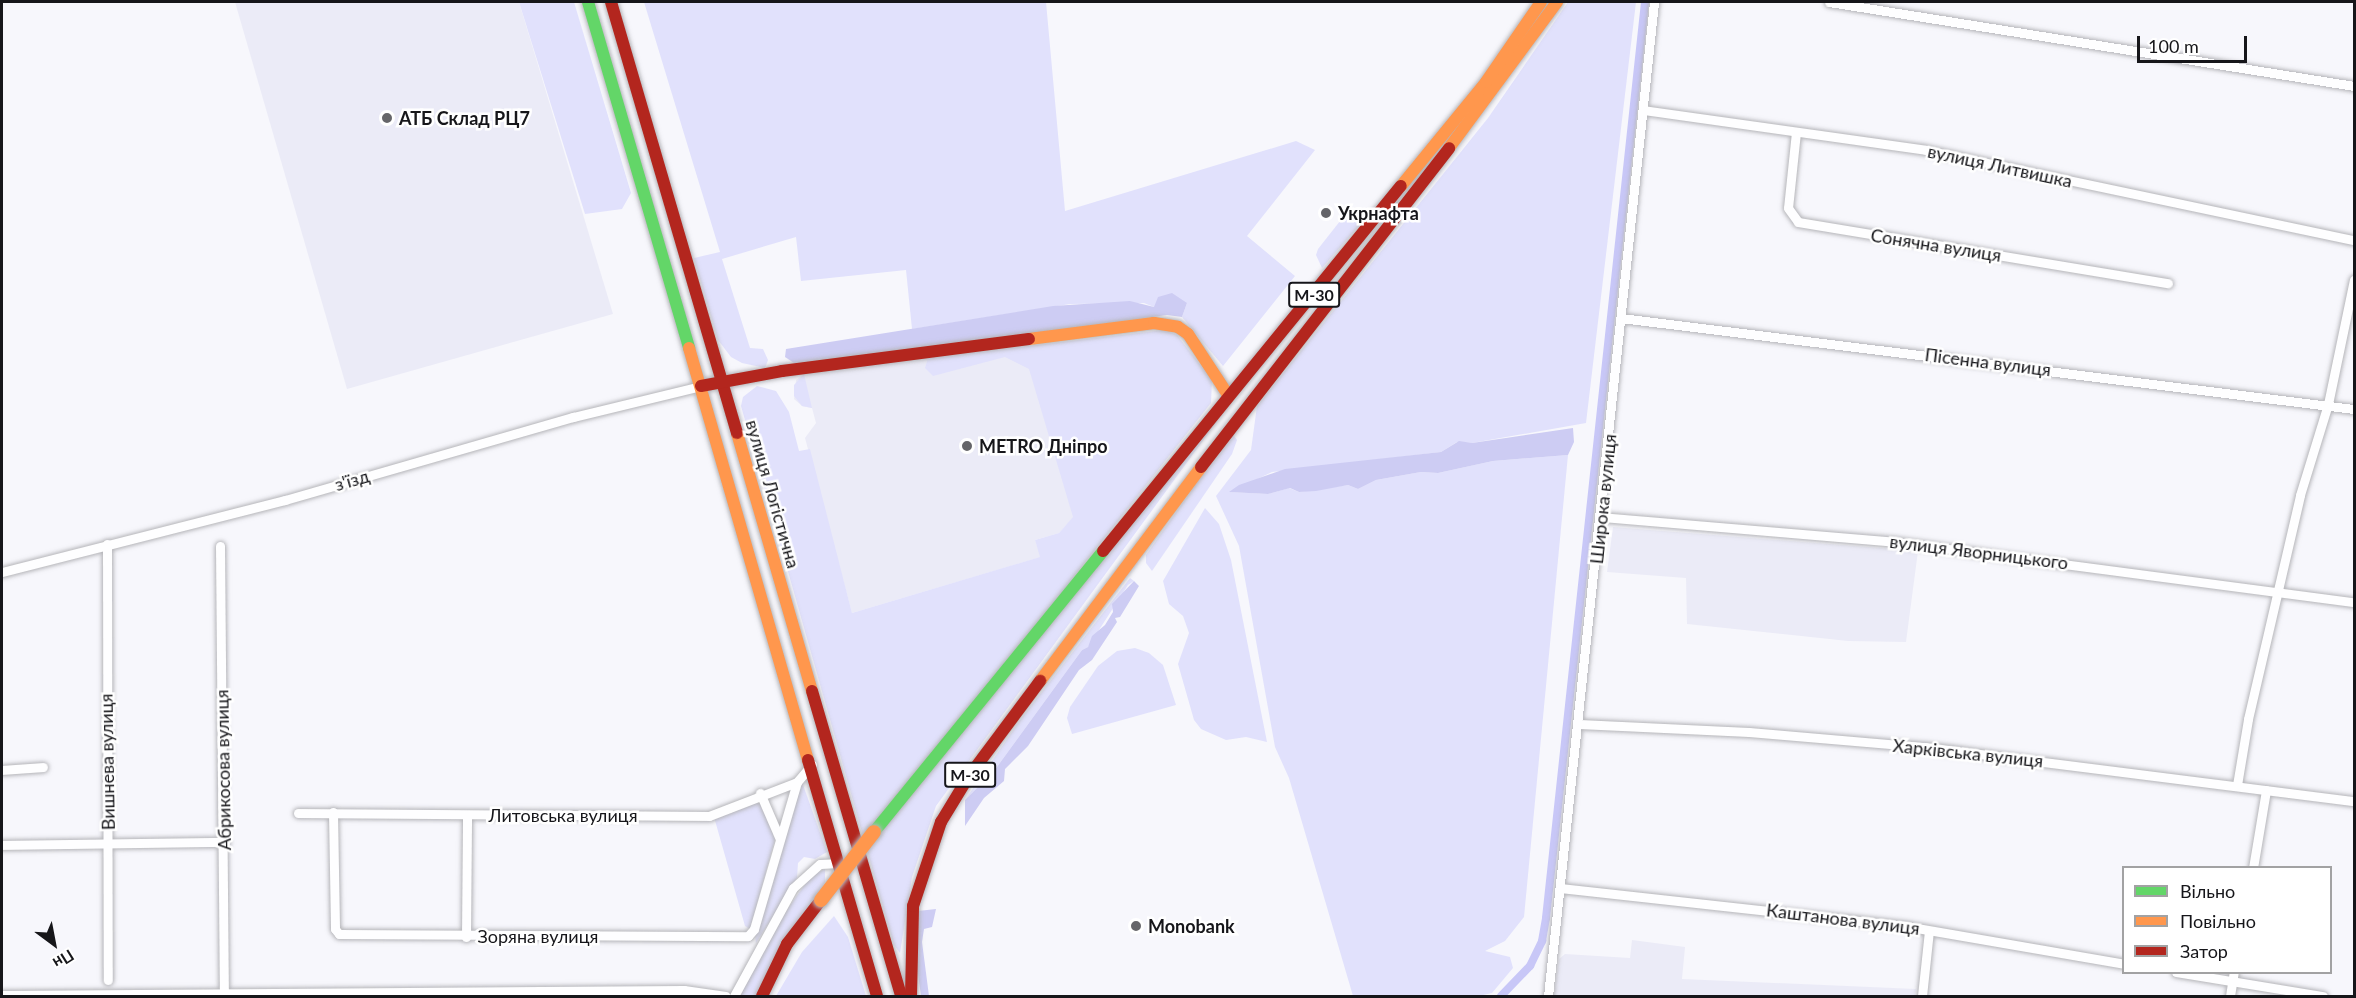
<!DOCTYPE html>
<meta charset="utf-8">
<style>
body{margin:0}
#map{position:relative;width:2356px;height:998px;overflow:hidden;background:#f7f7fc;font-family:Lato,sans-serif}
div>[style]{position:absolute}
.built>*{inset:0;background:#ebebf7}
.green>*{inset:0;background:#e1e1fc}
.forest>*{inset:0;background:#cdccf3}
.canal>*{height:8px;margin:-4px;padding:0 4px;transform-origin:4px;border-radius:4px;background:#c8c7f7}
.roads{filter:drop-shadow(0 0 2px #b5b5b9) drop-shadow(0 0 2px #b5b5b9)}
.street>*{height:9px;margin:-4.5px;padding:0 4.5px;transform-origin:4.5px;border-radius:4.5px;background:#fefeff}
.fast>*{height:12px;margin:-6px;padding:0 6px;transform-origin:6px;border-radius:6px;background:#63d668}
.slow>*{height:12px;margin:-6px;padding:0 6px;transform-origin:6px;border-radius:6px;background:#ff974d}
.jam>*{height:12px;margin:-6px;padding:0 6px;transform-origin:6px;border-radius:6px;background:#b3261e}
.bridges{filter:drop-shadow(0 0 2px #b5b5b9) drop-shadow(0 0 2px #b5b5b9)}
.slow-bridge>*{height:14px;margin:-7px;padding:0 7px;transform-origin:7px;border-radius:7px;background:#ff974d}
.dots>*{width:16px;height:16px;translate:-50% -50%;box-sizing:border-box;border:3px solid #fff;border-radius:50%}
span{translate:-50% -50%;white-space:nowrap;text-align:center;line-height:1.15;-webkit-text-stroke:5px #fff;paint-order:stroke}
.shield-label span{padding:2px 4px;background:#fff;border:2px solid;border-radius:4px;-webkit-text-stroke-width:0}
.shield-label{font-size:16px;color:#16161a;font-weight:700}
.poi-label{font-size:18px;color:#16161a;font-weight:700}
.left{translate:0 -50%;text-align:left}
.street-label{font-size:18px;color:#16161a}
.frame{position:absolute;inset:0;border:3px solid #16161a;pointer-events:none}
.legend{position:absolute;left:2122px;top:866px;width:210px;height:108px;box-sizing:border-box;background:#fff;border:2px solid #a2a2a3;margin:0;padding:8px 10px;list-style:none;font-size:18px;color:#16161a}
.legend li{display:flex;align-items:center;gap:12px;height:30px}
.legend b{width:30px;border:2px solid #a2a2a3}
.north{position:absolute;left:24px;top:914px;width:60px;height:60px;-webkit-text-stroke:4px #fff;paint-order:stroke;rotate:148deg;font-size:16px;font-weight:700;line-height:24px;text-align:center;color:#16161a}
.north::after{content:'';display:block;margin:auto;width:21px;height:27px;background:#16161a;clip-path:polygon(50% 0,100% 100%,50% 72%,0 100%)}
.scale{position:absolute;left:2137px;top:36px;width:110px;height:27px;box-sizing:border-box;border:3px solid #16161a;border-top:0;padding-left:8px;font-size:18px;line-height:21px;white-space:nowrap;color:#16161a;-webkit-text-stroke:4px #fff;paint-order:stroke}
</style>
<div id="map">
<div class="built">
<div style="clip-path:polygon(235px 2px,519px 2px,613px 314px,347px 389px)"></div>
<div style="clip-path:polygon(1028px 345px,1074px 517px,1059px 533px,1035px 540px,1041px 557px,852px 613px,805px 438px,816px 423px,812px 408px,802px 406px,794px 399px,796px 380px,804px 374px)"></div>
<div style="clip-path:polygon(1613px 527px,1918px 551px,1906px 642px,1848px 641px,1687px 624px,1686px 578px,1607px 572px)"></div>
<div style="clip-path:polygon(1632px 940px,1685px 947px,1682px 979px,1916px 989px,1915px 996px,1554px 996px,1559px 959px,1565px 954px,1630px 958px)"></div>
</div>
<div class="green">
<div style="clip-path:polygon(519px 2px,574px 2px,631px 193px,622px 209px,585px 214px)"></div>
<div style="clip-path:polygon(644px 2px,1046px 2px,1065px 211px,1296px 141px,1315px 150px,1247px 236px,1295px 276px,1223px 366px,1182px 317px,1187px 303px,1154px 307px,1144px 303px,1070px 304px,912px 329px,906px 270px,801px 281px,796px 237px,722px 259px,750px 348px,763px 349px,768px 360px,765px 368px,742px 363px,731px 357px,718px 340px,694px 258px,720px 252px)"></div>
<div style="clip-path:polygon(1568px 2px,1636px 2px,1586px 423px,1472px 443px,1457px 442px,1441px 452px,1272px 472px,1230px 492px,1268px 494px,1289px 488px,1299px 492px,1348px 485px,1358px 489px,1376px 480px,1421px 472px,1438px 473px,1493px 461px,1568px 455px,1524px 917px,1505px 941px,1485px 951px,1510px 957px,1513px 968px,1492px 993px,1479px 996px,1353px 996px,1289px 778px,1275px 747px,1239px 546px,1216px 496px,1251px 450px,1257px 406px,1488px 118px)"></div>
<div style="clip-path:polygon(1365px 208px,1369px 214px,1322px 268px,1316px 255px,1318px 249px,1344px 216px)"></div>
<div style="clip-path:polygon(1164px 330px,1177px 335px,1212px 380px,1211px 403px,1067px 585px,1218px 420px,936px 806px,912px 877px,900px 953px,894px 945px,741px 406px,743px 397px,757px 386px,776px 391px,789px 412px,799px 451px,810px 449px,852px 613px,1040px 557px,1035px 540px,1059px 533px,1073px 517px,1029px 369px,1005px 357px,933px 376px,925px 368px,928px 358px)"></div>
<div style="clip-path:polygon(804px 374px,812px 408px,802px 406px,794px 396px,794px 385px)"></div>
<div style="clip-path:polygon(1232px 433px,1237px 440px,1232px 454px,1152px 571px,1146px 563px,1146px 555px)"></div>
<div style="clip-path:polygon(1205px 508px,1219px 524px,1231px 560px,1267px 742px,1246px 737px,1226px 740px,1201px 729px,1194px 720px,1178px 664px,1189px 633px,1183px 616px,1169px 604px,1163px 581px)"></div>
<div style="clip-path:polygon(1130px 578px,1134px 581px,1128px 585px,1088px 647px,1082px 650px,994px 771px,965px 800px,1021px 719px)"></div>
<div style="clip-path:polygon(1135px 648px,1149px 653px,1163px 665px,1176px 705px,1072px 734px,1067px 718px,1070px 707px,1098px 666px,1117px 651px)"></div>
<div style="clip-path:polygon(802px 782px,827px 852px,815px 859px,804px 857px,798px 863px,797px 878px,756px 943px,755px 935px)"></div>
<div style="clip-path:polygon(758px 798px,775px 839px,750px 929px,745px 926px,714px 817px)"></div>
<div style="clip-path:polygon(825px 869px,825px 882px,757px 996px,740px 996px,771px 932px,811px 876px)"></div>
<div style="clip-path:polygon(834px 916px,848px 937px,866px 996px,776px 996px,802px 952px)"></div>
</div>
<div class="forest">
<div style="clip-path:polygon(1172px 293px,1187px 303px,1182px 317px,1167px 315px,797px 365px,785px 357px,786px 349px,1053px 306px,1130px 301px,1154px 307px,1158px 297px)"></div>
<div style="clip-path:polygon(1573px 428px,1574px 442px,1568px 455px,1493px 461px,1438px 473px,1421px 472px,1376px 480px,1358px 489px,1348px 485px,1316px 491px,1299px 492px,1290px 488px,1268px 494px,1229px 492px,1239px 485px,1285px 469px,1441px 452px,1459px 441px,1472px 443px)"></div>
<div style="clip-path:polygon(1134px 581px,1139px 586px,1120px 617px,1115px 618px,1117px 622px,1092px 660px,1079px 670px,1028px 746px,1005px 769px,1004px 781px,984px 798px,965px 826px,965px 800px,994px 771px,1082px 650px,1088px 647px,1092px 636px,1105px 625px,1113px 612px,1112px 604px)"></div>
<div style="clip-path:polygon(936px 909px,932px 927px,924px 929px,922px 942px,929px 996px,921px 996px,914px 945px,918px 911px)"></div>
</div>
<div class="canal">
<div style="left:1501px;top:996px;width:42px;rotate:-46deg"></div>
<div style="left:1530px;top:966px;width:28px;rotate:-64deg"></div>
<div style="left:1542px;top:941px;width:23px;rotate:-80deg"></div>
<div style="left:1546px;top:918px;width:921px;rotate:-83.83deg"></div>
</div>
<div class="roads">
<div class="street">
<div style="left:1829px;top:2px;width:532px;rotate:9.09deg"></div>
<div style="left:1643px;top:110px;width:286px;rotate:8deg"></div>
<div style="left:1926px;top:150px;width:437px;rotate:11.9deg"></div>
<div style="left:1796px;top:132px;width:76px;rotate:96deg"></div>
<div style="left:1788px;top:208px;width:17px;rotate:54deg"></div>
<div style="left:1798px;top:222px;width:375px;rotate:9.4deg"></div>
<div style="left:1621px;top:318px;width:739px;rotate:7.08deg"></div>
<div style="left:1601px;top:517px;width:296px;rotate:4.8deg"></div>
<div style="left:1896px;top:542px;width:462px;rotate:7.5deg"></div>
<div style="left:107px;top:544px;width:436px;rotate:89.9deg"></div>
<div style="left:220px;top:546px;width:447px;rotate:89.5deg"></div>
<div style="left:2px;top:572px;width:292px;rotate:-14.3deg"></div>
<div style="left:285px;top:500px;width:300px;rotate:-16.1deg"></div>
<div style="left:573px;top:417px;width:132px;rotate:-13.6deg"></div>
<div style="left:1579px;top:724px;width:170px;rotate:2.7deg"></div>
<div style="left:1749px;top:732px;width:177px;rotate:4.9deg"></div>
<div style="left:1925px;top:747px;width:432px;rotate:7.2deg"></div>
<div style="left:2px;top:770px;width:41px;rotate:-4.2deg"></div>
<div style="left:2237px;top:785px;width:67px;rotate:-80.5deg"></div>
<div style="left:2248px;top:719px;width:230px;rotate:-76.9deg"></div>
<div style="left:2300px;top:495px;width:95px;rotate:-72.9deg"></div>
<div style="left:2328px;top:404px;width:127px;rotate:-78.2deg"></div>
<div style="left:760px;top:793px;width:48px;rotate:66.6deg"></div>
<div style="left:333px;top:812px;width:117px;rotate:89deg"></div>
<div style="left:335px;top:929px;width:6px;rotate:51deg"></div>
<div style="left:339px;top:934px;width:409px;rotate:0.3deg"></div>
<div style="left:748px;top:936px;width:9px;rotate:-49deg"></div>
<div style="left:754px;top:929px;width:153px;rotate:-73.7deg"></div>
<div style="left:298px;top:813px;width:411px;rotate:0.4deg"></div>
<div style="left:709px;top:816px;width:94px;rotate:-21.1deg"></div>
<div style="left:797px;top:782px;width:23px;rotate:-50deg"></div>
<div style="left:2px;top:845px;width:223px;rotate:-0.8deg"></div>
<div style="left:2253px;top:868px;width:79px;rotate:-80.5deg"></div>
<div style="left:1560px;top:888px;width:347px;rotate:6.3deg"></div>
<div style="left:1905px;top:926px;width:222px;rotate:9.8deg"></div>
<div style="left:466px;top:937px;width:122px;rotate:-89.5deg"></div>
<div style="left:2176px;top:972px;width:149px;rotate:9.3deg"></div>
<div style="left:2px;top:995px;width:682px;rotate:-0.42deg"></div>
<div style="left:684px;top:990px;width:42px;rotate:8.1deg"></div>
<div style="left:734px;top:996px;width:123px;rotate:-61.4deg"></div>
<div style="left:793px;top:888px;width:36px;rotate:-42deg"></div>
<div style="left:820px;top:864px;width:20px;rotate:-3deg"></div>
<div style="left:1548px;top:996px;width:1000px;rotate:-83.91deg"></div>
<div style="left:1922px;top:996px;width:65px;rotate:-83.9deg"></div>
<div style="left:2230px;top:996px;width:24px;rotate:-81deg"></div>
</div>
<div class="fast">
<div style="left:588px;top:2px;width:360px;rotate:73.7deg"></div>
<div style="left:874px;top:832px;width:362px;rotate:-50.8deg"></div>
</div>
<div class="slow">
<div style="left:1449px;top:148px;width:182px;rotate:-53.5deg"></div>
<div style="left:1401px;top:186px;width:134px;rotate:-50.7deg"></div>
<div style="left:1486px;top:82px;width:97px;rotate:-55.5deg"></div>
<div style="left:1029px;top:339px;width:126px;rotate:-7.3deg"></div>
<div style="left:1154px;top:323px;width:24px;rotate:9deg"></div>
<div style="left:1178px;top:327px;width:12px;rotate:35deg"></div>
<div style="left:1188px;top:334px;width:73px;rotate:56.7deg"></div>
<div style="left:689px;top:348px;width:429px;rotate:73.9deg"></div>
<div style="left:737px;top:433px;width:269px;rotate:73.8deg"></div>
<div style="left:1040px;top:681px;width:268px;rotate:-53deg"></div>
</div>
<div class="jam">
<div style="left:611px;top:2px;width:449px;rotate:73.7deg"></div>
<div style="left:701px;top:386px;width:82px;rotate:-10.5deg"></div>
<div style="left:782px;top:371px;width:249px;rotate:-7.4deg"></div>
<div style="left:1201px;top:467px;width:404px;rotate:-52.1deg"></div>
<div style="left:1103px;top:551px;width:471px;rotate:-50.8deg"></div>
<div style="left:812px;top:691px;width:318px;rotate:73.7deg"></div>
<div style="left:808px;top:760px;width:246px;rotate:73.7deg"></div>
<div style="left:762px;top:996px;width:58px;rotate:-64.3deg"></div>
<div style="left:787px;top:944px;width:56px;rotate:-52.3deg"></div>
<div style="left:911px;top:996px;width:90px;rotate:-88.7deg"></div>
<div style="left:913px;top:906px;width:89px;rotate:-71.6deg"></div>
<div style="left:941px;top:822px;width:54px;rotate:-58.7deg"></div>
<div style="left:969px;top:776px;width:119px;rotate:-53.2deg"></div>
</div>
</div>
<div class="bridges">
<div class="slow-bridge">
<div style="left:821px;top:900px;width:86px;rotate:-52.1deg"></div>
</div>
</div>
<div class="dots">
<div style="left:387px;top:118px;background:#656569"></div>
<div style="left:1326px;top:213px;background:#656569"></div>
<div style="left:967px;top:446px;background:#656569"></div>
<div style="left:1136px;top:926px;background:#656569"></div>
</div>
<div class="shield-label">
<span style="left:1314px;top:295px">М-30</span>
<span style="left:970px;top:775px">М-30</span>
</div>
<div class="poi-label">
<span class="left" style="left:399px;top:118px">АТБ Склад РЦ7</span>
<span class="left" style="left:1338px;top:213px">Укрнафта</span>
<span class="left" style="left:979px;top:446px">METRO Дніпро</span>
<span class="left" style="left:1148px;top:926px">Monobank</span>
</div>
<div class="street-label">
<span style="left:2000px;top:166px;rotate:12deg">вулиця Литвишка</span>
<span style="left:1936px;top:245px;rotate:9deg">Сонячна вулиця</span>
<span style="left:1988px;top:362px;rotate:7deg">Пісенна вулиця</span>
<span style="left:352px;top:480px;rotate:-16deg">з'їзд</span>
<span style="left:773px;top:494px;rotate:74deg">вулиця Логістична</span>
<span style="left:1603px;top:499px;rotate:-84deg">Широка вулиця</span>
<span style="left:1979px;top:552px;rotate:7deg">вулиця Яворницького</span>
<span style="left:1968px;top:753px;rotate:6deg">Харківська вулиця</span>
<span style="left:107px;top:762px;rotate:-91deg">Вишнева вулиця</span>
<span style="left:223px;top:770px;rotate:-91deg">Абрикосова вулиця</span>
<span style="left:563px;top:815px">Литовська вулиця</span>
<span style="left:1843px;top:919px;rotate:7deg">Каштанова вулиця</span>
<span style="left:538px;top:936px">Зоряна вулиця</span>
</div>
<div class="frame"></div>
<ul class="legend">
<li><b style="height:8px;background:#63d668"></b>Вільно</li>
<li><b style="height:8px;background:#ff974d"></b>Повільно</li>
<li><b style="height:8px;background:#b3261e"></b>Затор</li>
</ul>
<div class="north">Пн</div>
<div class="scale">100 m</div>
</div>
